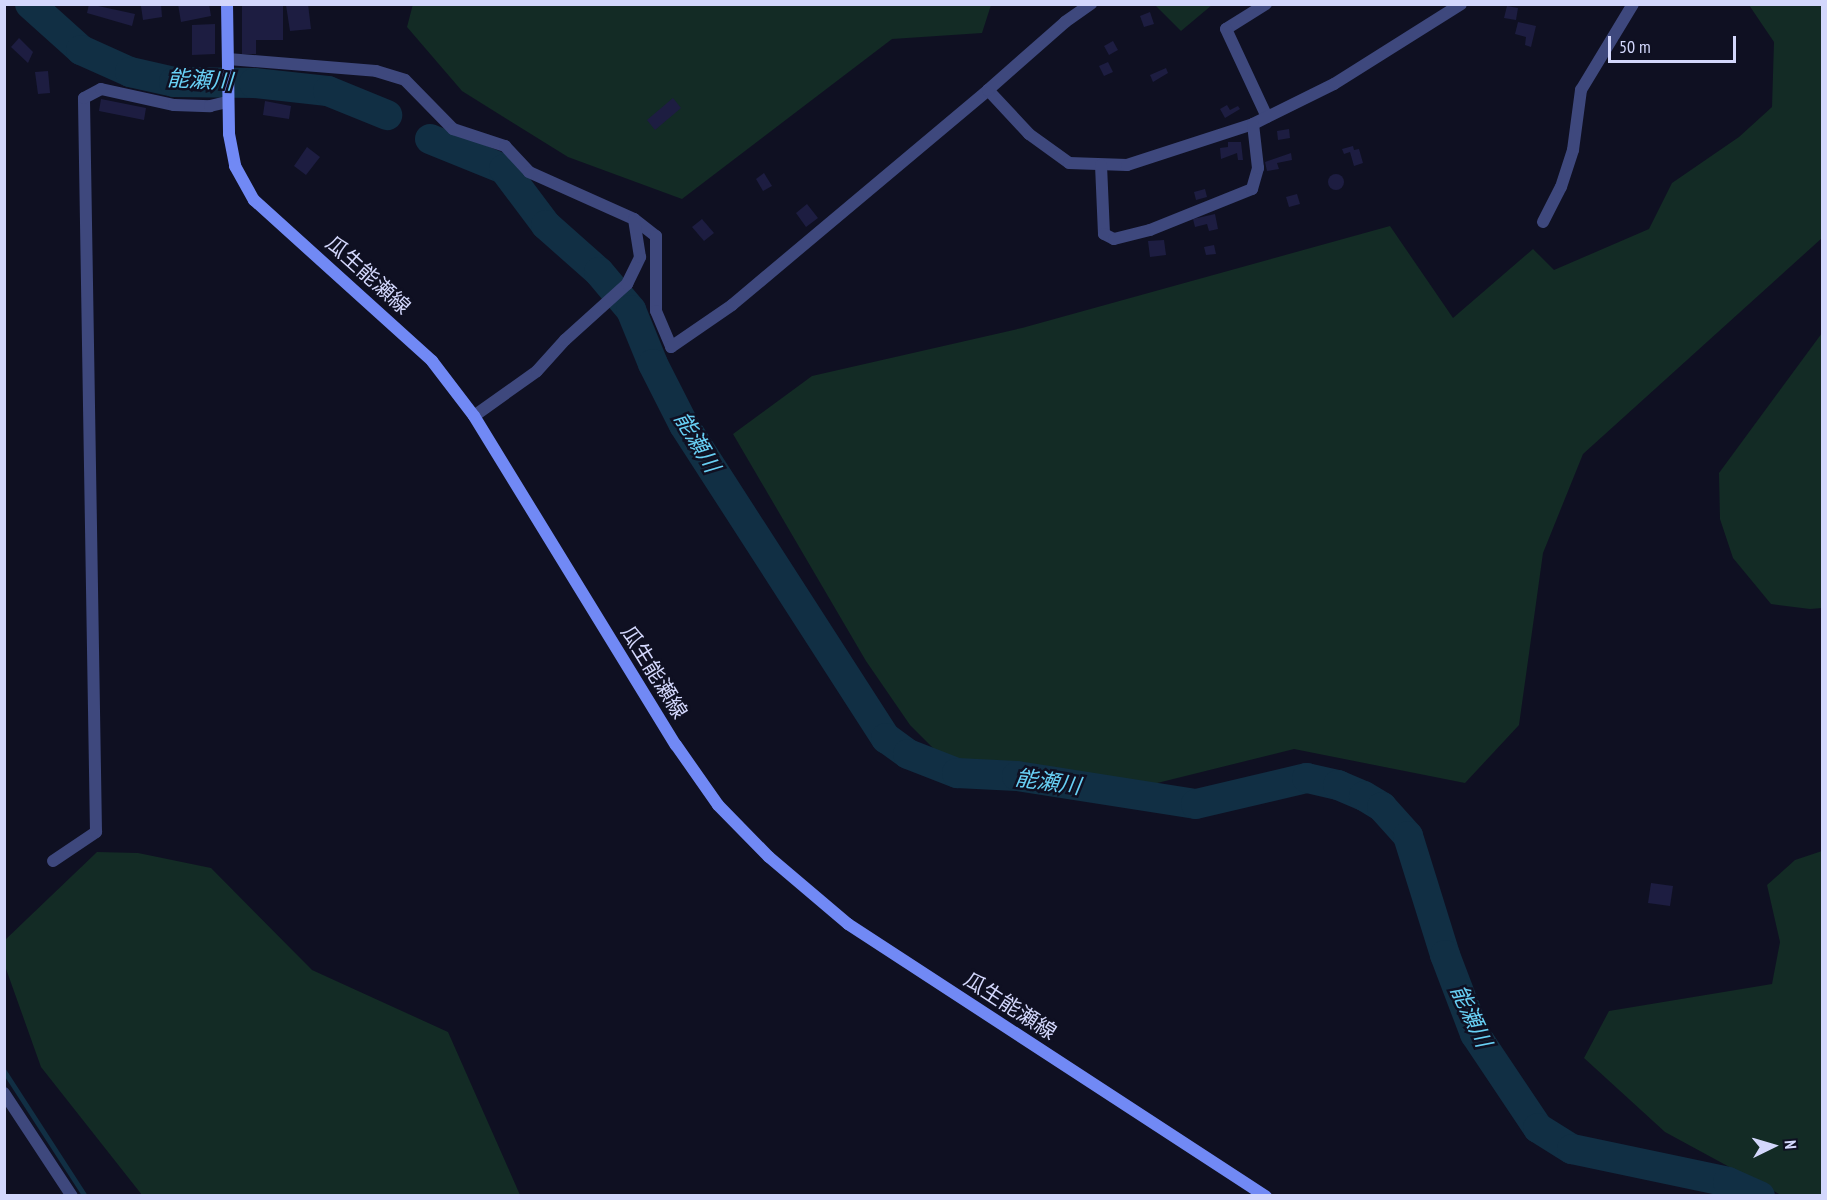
<!DOCTYPE html>
<meta charset="utf-8">
<style>
body{margin:0}
#map{position:relative;width:1827px;height:1200px;overflow:hidden;background:#0f1022;font-family:"PT Sans Narrow","Noto Sans JP",sans-serif}
div>[style]{position:absolute}
.green>*{inset:0;background:#132b25}
.stream>*{height:5px;margin:-2.5px;padding:0 2.5px;transform-origin:2.5px;border-radius:2.5px;background:#112f44}
.river>*{height:30px;margin:-15px;padding:0 15px;transform-origin:15px;border-radius:15px;background:#112f44}
.building>*{inset:0;background:#1d1d41}
.round{border-radius:50%}
.minor>*{height:12px;margin:-6px;padding:0 6px;transform-origin:6px;border-radius:6px;background:#3e487d}
.secondary>*{height:12px;margin:-6px;padding:0 6px;transform-origin:6px;border-radius:6px;background:#7189f5}
span{translate:-50% -50%;white-space:nowrap;text-align:center;line-height:1.15;-webkit-text-stroke:5px #0f1022;paint-order:stroke}
.street-label{font-size:21px;color:#d3d7fc}
.water-label{font-size:22px;color:#68d0f5;font-style:italic}
.frame{position:absolute;inset:0;border:6px solid #d3d7fc;pointer-events:none}
.north{position:absolute;left:1743px;top:1116px;width:60px;height:60px;-webkit-text-stroke:4px #0f1022;paint-order:stroke;rotate:85deg;font-size:16px;font-weight:700;line-height:24px;text-align:center;color:#d3d7fc}
.north::after{content:'';display:block;margin:auto;width:21px;height:27px;background:#d3d7fc;clip-path:polygon(50% 0,100% 100%,50% 72%,0 100%)}
.scale{position:absolute;left:1608px;top:36px;width:128px;height:27px;box-sizing:border-box;border:3px solid #d3d7fc;border-top:0;padding-left:8px;font-size:18px;line-height:21px;white-space:nowrap;color:#d3d7fc;-webkit-text-stroke:4px #0f1022;paint-order:stroke}
</style>
<div id="map">
<div class="green">
<div style="clip-path:polygon(413px 4px,991px 5px,982px 33px,892px 39px,682px 199px,568px 157px,462px 91px,407px 27px)"></div>
<div style="clip-path:polygon(1155px 5px,1212px 5px,1181px 31px)"></div>
<div style="clip-path:polygon(1749px 5px,1822px 5px,1822px 238px,1583px 454px,1543px 553px,1519px 725px,1465px 783px,1294px 749px,1113px 794px,949px 764px,910px 725px,866px 661px,733px 434px,812px 376px,1022px 328px,1390px 226px,1453px 318px,1533px 249px,1554px 270px,1649px 229px,1672px 183px,1739px 137px,1772px 107px,1774px 42px)"></div>
<div style="clip-path:polygon(1822px 333px,1822px 608px,1810px 609px,1771px 604px,1733px 558px,1720px 519px,1719px 473px)"></div>
<div style="clip-path:polygon(1822px 851px,1822px 1195px,1781px 1195px,1665px 1132px,1584px 1058px,1609px 1011px,1772px 984px,1780px 942px,1767px 885px,1795px 860px)"></div>
<div style="clip-path:polygon(97px 852px,138px 853px,211px 868px,312px 970px,448px 1032px,520px 1195px,142px 1195px,41px 1067px,5px 966px,5px 940px)"></div>
</div>
<div class="stream">
<div style="left:4px;top:1071px;width:149px;rotate:57.1deg"></div>
</div>
<div class="river">
<div style="left:30px;top:4px;width:69px;rotate:42deg"></div>
<div style="left:81px;top:50px;width:54px;rotate:24.2deg"></div>
<div style="left:130px;top:72px;width:45px;rotate:12.8deg"></div>
<div style="left:174px;top:82px;width:80px;rotate:0.7deg"></div>
<div style="left:254px;top:83px;width:74px;rotate:6.2deg"></div>
<div style="left:328px;top:91px;width:64px;rotate:22.1deg"></div>
<div style="left:430px;top:139px;width:80px;rotate:22.1deg"></div>
<div style="left:504px;top:169px;width:70px;rotate:53.1deg"></div>
<div style="left:546px;top:225px;width:71px;rotate:41.6deg"></div>
<div style="left:599px;top:272px;width:50px;rotate:49.9deg"></div>
<div style="left:631px;top:310px;width:58px;rotate:67.8deg"></div>
<div style="left:653px;top:364px;width:68px;rotate:63.1deg"></div>
<div style="left:684px;top:425px;width:373px;rotate:57.2deg"></div>
<div style="left:886px;top:738px;width:27px;rotate:36deg"></div>
<div style="left:908px;top:754px;width:53px;rotate:21.2deg"></div>
<div style="left:957px;top:773px;width:60px;rotate:2.9deg"></div>
<div style="left:1017px;top:776px;width:181px;rotate:8.9deg"></div>
<div style="left:1196px;top:804px;width:114px;rotate:-13.2deg"></div>
<div style="left:1307px;top:778px;width:32px;rotate:13deg"></div>
<div style="left:1338px;top:785px;width:28px;rotate:23deg"></div>
<div style="left:1364px;top:796px;width:21px;rotate:31deg"></div>
<div style="left:1382px;top:807px;width:39px;rotate:48deg"></div>
<div style="left:1408px;top:836px;width:125px;rotate:72.7deg"></div>
<div style="left:1445px;top:955px;width:85px;rotate:69.2deg"></div>
<div style="left:1475px;top:1034px;width:113px;rotate:56.2deg"></div>
<div style="left:1538px;top:1128px;width:40px;rotate:32deg"></div>
<div style="left:1572px;top:1149px;width:159px;rotate:11.9deg"></div>
<div style="left:1728px;top:1182px;width:35px;rotate:24deg"></div>
</div>
<div class="building">
<div style="clip-path:polygon(89px 4px,135px 14px,132px 26px,87px 13px)"></div>
<div style="clip-path:polygon(161px 4px,162px 17px,143px 20px,141px 6px)"></div>
<div style="clip-path:polygon(178px 4px,209px 4px,211px 16px,181px 22px)"></div>
<div style="clip-path:polygon(308px 4px,311px 29px,290px 31px,286px 5px)"></div>
<div style="clip-path:polygon(242px 5px,283px 5px,283px 40px,256px 40px,256px 54px,242px 54px)"></div>
<div style="clip-path:polygon(1507px 6px,1518px 8px,1516px 20px,1504px 18px)"></div>
<div style="clip-path:polygon(1150px 12px,1154px 24px,1144px 27px,1140px 16px)"></div>
<div style="clip-path:polygon(1518px 22px,1536px 26px,1531px 47px,1525px 45px,1526px 37px,1515px 34px)"></div>
<div style="clip-path:polygon(215px 24px,215px 54px,192px 55px,192px 25px)"></div>
<div style="clip-path:polygon(19px 38px,33px 52px,28px 63px,11px 47px)"></div>
<div style="clip-path:polygon(1113px 41px,1118px 50px,1109px 55px,1104px 46px)"></div>
<div style="clip-path:polygon(1108px 62px,1113px 72px,1104px 76px,1099px 66px)"></div>
<div style="clip-path:polygon(1166px 68px,1168px 73px,1153px 82px,1150px 75px)"></div>
<div style="clip-path:polygon(48px 71px,50px 93px,38px 94px,35px 72px)"></div>
<div style="clip-path:polygon(673px 98px,681px 108px,655px 130px,647px 120px)"></div>
<div style="clip-path:polygon(101px 99px,146px 108px,144px 120px,99px 111px)"></div>
<div style="clip-path:polygon(265px 101px,291px 106px,289px 119px,263px 115px)"></div>
<div style="clip-path:polygon(1227px 105px,1230px 110px,1238px 106px,1240px 109px,1225px 118px,1220px 109px)"></div>
<div style="clip-path:polygon(1289px 129px,1290px 138px,1278px 140px,1277px 131px)"></div>
<div style="clip-path:polygon(1228px 142px,1241px 142px,1243px 160px,1238px 160px,1237px 153px,1221px 159px,1220px 148px,1228px 147px)"></div>
<div style="clip-path:polygon(1353px 146px,1354px 150px,1359px 149px,1363px 163px,1354px 166px,1350px 152px,1344px 154px,1342px 149px)"></div>
<div style="clip-path:polygon(307px 147px,320px 157px,306px 175px,294px 166px)"></div>
<div style="clip-path:polygon(1291px 153px,1292px 160px,1277px 163px,1279px 169px,1267px 171px,1265px 162px)"></div>
<div style="clip-path:polygon(764px 173px,772px 186px,763px 191px,756px 179px)"></div>
<div class="round" style="left:1328px;top:174px;width:16px;height:16px"></div>
<div style="clip-path:polygon(1205px 189px,1207px 197px,1196px 200px,1194px 192px)"></div>
<div style="clip-path:polygon(1297px 194px,1300px 204px,1289px 207px,1286px 197px)"></div>
<div style="clip-path:polygon(807px 204px,818px 218px,806px 227px,796px 213px)"></div>
<div style="clip-path:polygon(1215px 214px,1218px 229px,1209px 231px,1207px 224px,1195px 227px,1193px 219px)"></div>
<div style="clip-path:polygon(702px 219px,714px 233px,704px 241px,692px 227px)"></div>
<div style="clip-path:polygon(1164px 240px,1166px 255px,1150px 257px,1148px 241px)"></div>
<div style="clip-path:polygon(1214px 245px,1216px 254px,1206px 255px,1204px 247px)"></div>
<div style="clip-path:polygon(1651px 883px,1673px 886px,1670px 906px,1648px 903px)"></div>
</div>
<div class="minor">
<div style="left:1266px;top:4px;width:47px;rotate:148deg"></div>
<div style="left:1226px;top:29px;width:97px;rotate:65deg"></div>
<div style="left:228px;top:59px;width:148px;rotate:4.6deg"></div>
<div style="left:376px;top:71px;width:30px;rotate:17deg"></div>
<div style="left:405px;top:80px;width:69px;rotate:45.6deg"></div>
<div style="left:453px;top:129px;width:55px;rotate:18.1deg"></div>
<div style="left:505px;top:146px;width:35px;rotate:47deg"></div>
<div style="left:529px;top:172px;width:115px;rotate:24.1deg"></div>
<div style="left:634px;top:219px;width:28px;rotate:38deg"></div>
<div style="left:656px;top:236px;width:75px;rotate:90deg"></div>
<div style="left:656px;top:311px;width:39px;rotate:67deg"></div>
<div style="left:671px;top:347px;width:74px;rotate:-34.5deg"></div>
<div style="left:732px;top:305px;width:334px;rotate:-40deg"></div>
<div style="left:988px;top:90px;width:60px;rotate:47deg"></div>
<div style="left:1029px;top:134px;width:49px;rotate:35.9deg"></div>
<div style="left:1069px;top:163px;width:58px;rotate:2deg"></div>
<div style="left:1127px;top:165px;width:133px;rotate:-18deg"></div>
<div style="left:1253px;top:124px;width:90px;rotate:-26.3deg"></div>
<div style="left:1334px;top:84px;width:150px;rotate:-32.2deg"></div>
<div style="left:988px;top:90px;width:103px;rotate:-41.4deg"></div>
<div style="left:1065px;top:22px;width:32px;rotate:-35deg"></div>
<div style="left:1101px;top:165px;width:69px;rotate:87.5deg"></div>
<div style="left:1104px;top:234px;width:11px;rotate:27deg"></div>
<div style="left:1114px;top:239px;width:37px;rotate:-14deg"></div>
<div style="left:1150px;top:230px;width:110px;rotate:-21.9deg"></div>
<div style="left:1252px;top:189px;width:22px;rotate:-74deg"></div>
<div style="left:1258px;top:168px;width:44px;rotate:-96.5deg"></div>
<div style="left:1543px;top:222px;width:39px;rotate:-63deg"></div>
<div style="left:1561px;top:187px;width:39px;rotate:-72deg"></div>
<div style="left:1573px;top:150px;width:61px;rotate:-82.4deg"></div>
<div style="left:1581px;top:90px;width:100px;rotate:-58.8deg"></div>
<div style="left:474px;top:416px;width:77px;rotate:-35.5deg"></div>
<div style="left:537px;top:371px;width:42px;rotate:-47.9deg"></div>
<div style="left:565px;top:340px;width:84px;rotate:-42.1deg"></div>
<div style="left:627px;top:284px;width:30px;rotate:-64deg"></div>
<div style="left:640px;top:257px;width:38px;rotate:-99deg"></div>
<div style="left:53px;top:861px;width:52px;rotate:-34deg"></div>
<div style="left:96px;top:832px;width:734px;rotate:-90.94deg"></div>
<div style="left:84px;top:98px;width:19px;rotate:-28deg"></div>
<div style="left:101px;top:89px;width:75px;rotate:12.4deg"></div>
<div style="left:174px;top:105px;width:36px;rotate:2deg"></div>
<div style="left:210px;top:106px;width:18px;rotate:-13deg"></div>
<div style="left:4px;top:1093px;width:123px;rotate:56.6deg"></div>
</div>
<div class="secondary">
<div style="left:227px;top:4px;width:130px;rotate:89.1deg"></div>
<div style="left:229px;top:134px;width:33px;rotate:79deg"></div>
<div style="left:235px;top:166px;width:39px;rotate:61deg"></div>
<div style="left:254px;top:200px;width:240px;rotate:42.1deg"></div>
<div style="left:432px;top:361px;width:69px;rotate:52.6deg"></div>
<div style="left:474px;top:416px;width:386px;rotate:58.5deg"></div>
<div style="left:676px;top:745px;width:73px;rotate:55deg"></div>
<div style="left:718px;top:805px;width:73px;rotate:45.6deg"></div>
<div style="left:769px;top:857px;width:104px;rotate:40.3deg"></div>
<div style="left:848px;top:924px;width:499px;rotate:33.1deg"></div>
</div>
<div class="street-label">
<span style="left:368px;top:275px;rotate:42deg">瓜生能瀬線</span>
<span style="left:654px;top:672px;rotate:58deg">瓜生能瀬線</span>
<span style="left:1010px;top:1006px;rotate:33deg">瓜生能瀬線</span>
</div>
<div class="water-label">
<span style="left:200px;top:80px;rotate:3deg">能瀬川</span>
<span style="left:697px;top:442px;rotate:59deg">能瀬川</span>
<span style="left:1048px;top:782px;rotate:8deg">能瀬川</span>
<span style="left:1471px;top:1016px;rotate:65deg">能瀬川</span>
</div>
<div class="frame"></div>
<div class="north">N</div>
<div class="scale">50 m</div>
</div>
